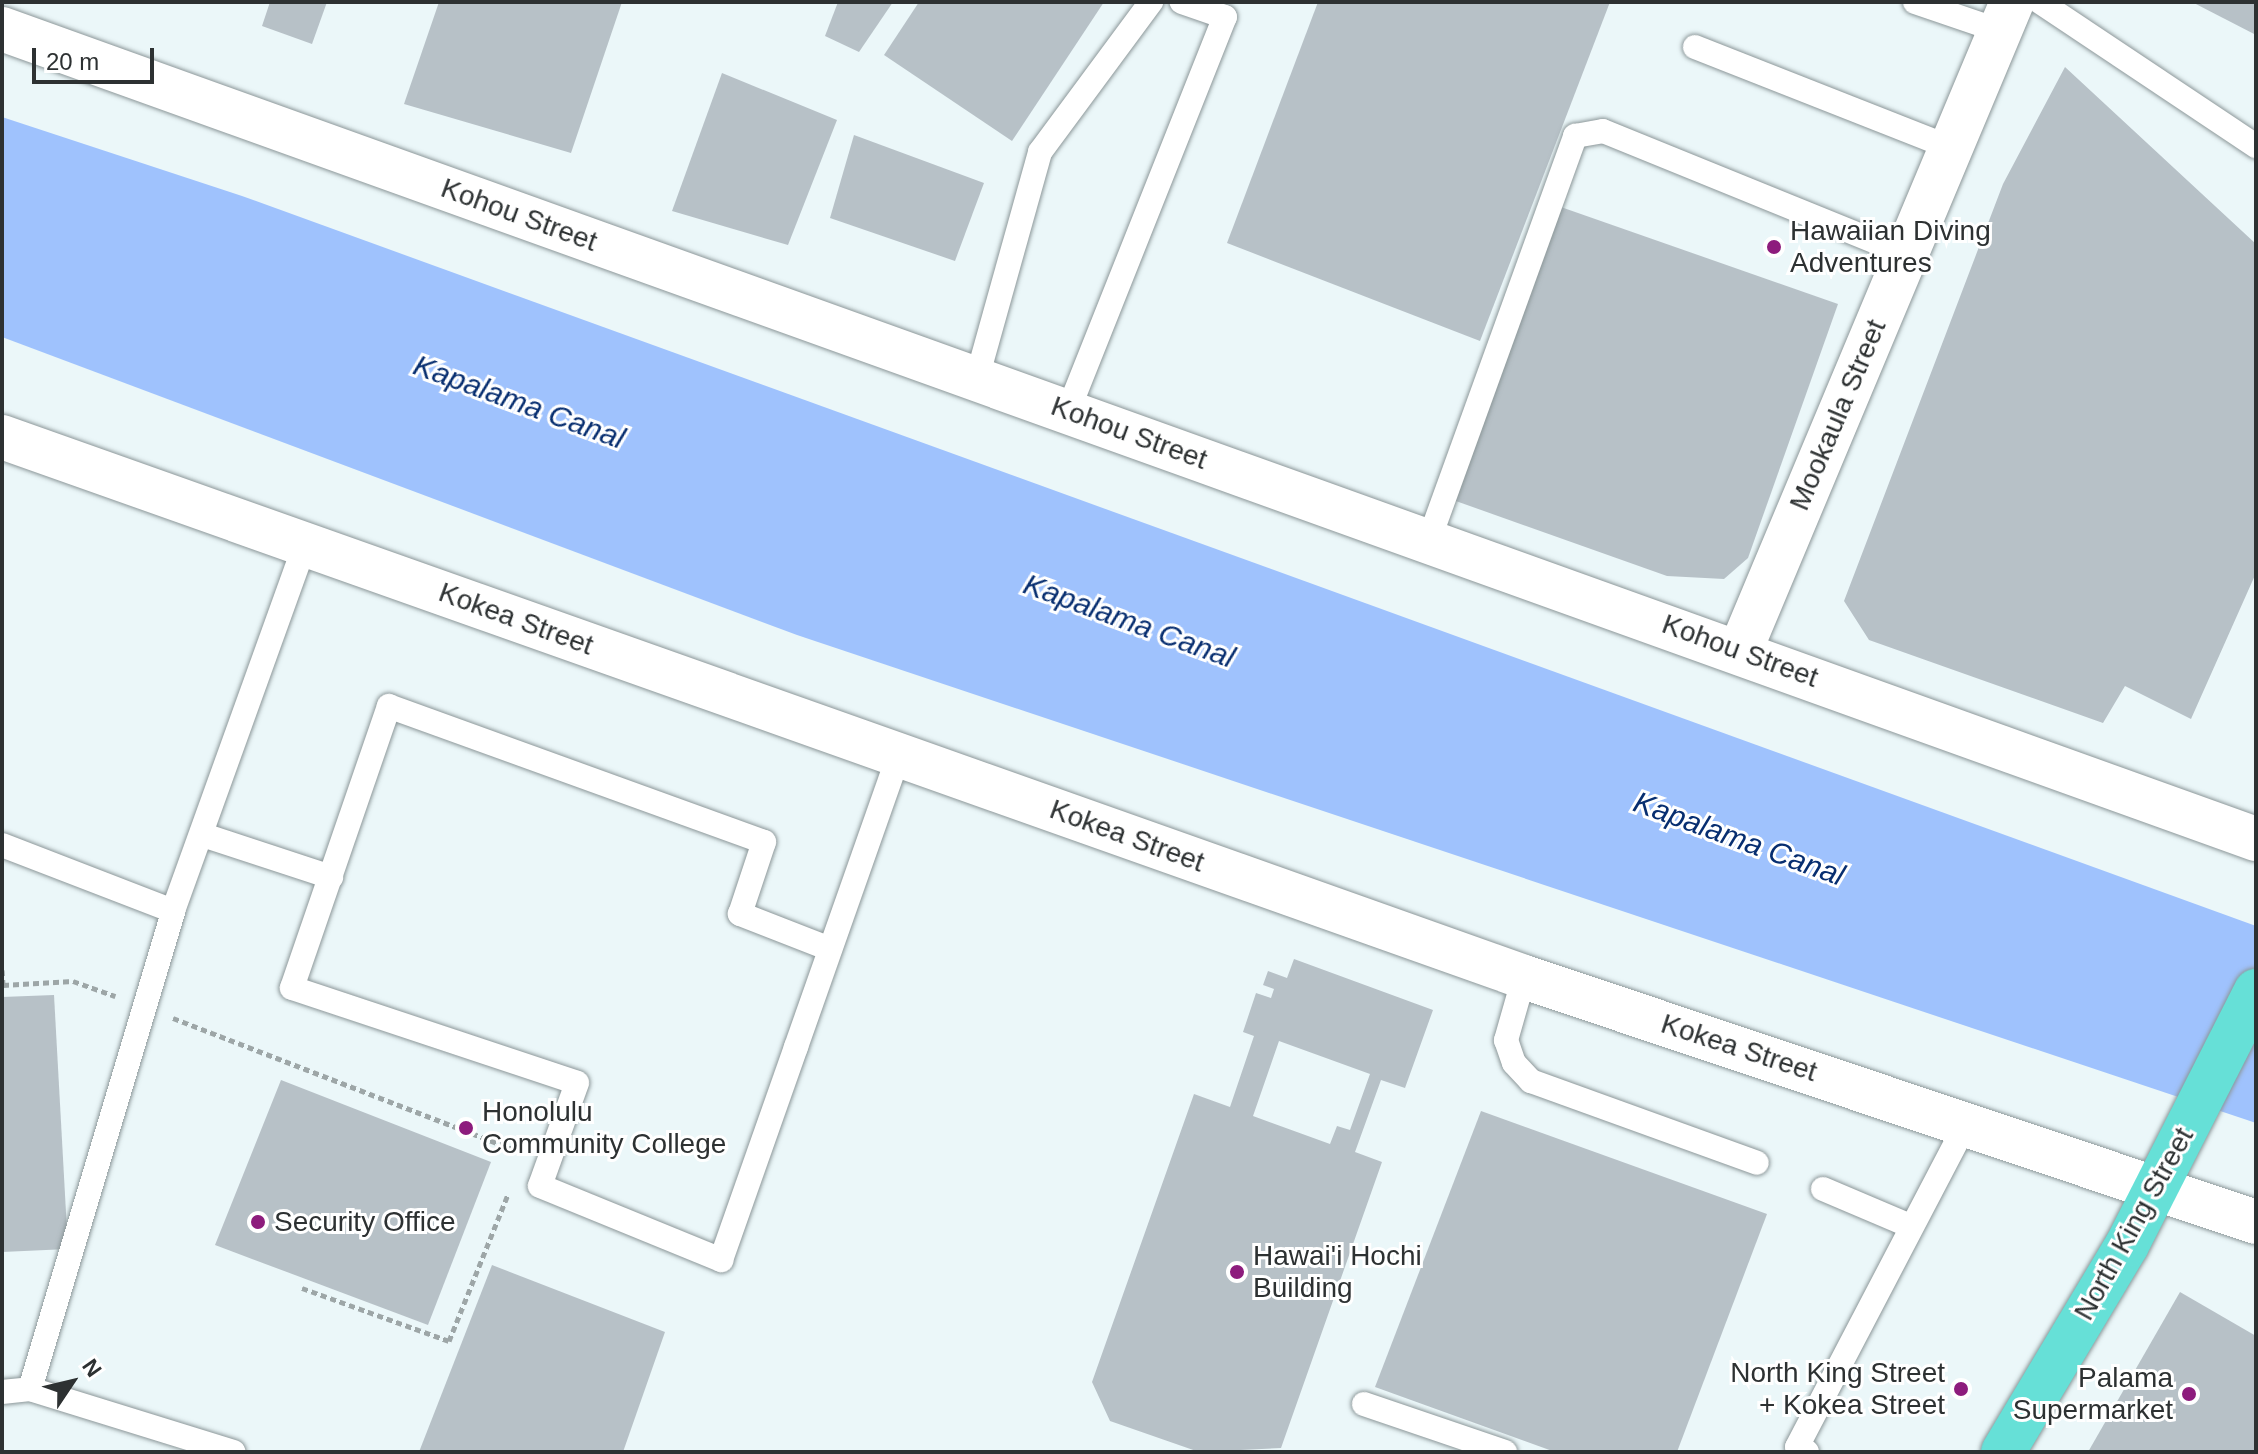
<!DOCTYPE html>
<style>
body{margin:0}
#map{position:relative;width:2258px;height:1454px;overflow:hidden;background:#ebf7f9;font-family:Arial,sans-serif}
div>[style]{position:absolute}
.water>*{inset:0;background:#9fc2fd}
.building>*{inset:0;background:#b7c1c7}
.path>*{height:5px;margin-top:-2.5px;transform-origin:0;background:repeating-linear-gradient(90deg,#9da6a7 0 6px,transparent 0 10px)}
.roads{filter:drop-shadow(0 0 2px #8c9799) drop-shadow(0 0 2px #8c9799)}
.service>*{height:24px;margin:-12px;padding:0 12px;transform-origin:12px;border-radius:12px;background:#fff}
.minor>*{height:44px;margin:-22px;padding:0 22px;transform-origin:22px;border-radius:22px;background:#fff}
.primary>*{height:44px;margin:-22px;padding:0 22px;transform-origin:22px;border-radius:22px;background:#66e0d7}
.dots>*{width:22px;height:22px;translate:-50% -50%;box-sizing:border-box;border:4px solid #fff;border-radius:50%}
span{translate:-50% -50%;white-space:nowrap;text-align:center;line-height:1.15;-webkit-text-stroke:6px #fff;paint-order:stroke}
.street-label{font-size:28px;color:#2d3132}
.poi-label{font-size:28px;color:#2d3132}
.left{translate:0 -50%;text-align:left}
.right{translate:-100% -50%;text-align:right}
.water-label{font-size:30px;color:#072e70;font-style:italic}
.frame{position:absolute;inset:0;border:4px solid #2d3132;pointer-events:none}
.north{position:absolute;left:32px;top:1342px;width:80px;height:80px;-webkit-text-stroke:6px #fff;paint-order:stroke;rotate:55deg;font-size:22px;font-weight:700;line-height:32px;text-align:center;color:#2d3132}
.north::after{content:'';display:block;margin:auto;width:28px;height:36px;background:#2d3132;clip-path:polygon(50% 0,100% 100%,50% 72%,0 100%)}
.scale{position:absolute;left:32px;top:48px;width:122px;height:36px;box-sizing:border-box;border:4px solid #2d3132;border-top:0;padding-left:10px;font-size:24px;line-height:28px;white-space:nowrap;color:#2d3132;-webkit-text-stroke:6px #fff;paint-order:stroke}
</style>
<div id="map">
<div class="water">
<div style="clip-path:polygon(2px 117px,242px 196px,2256px 926px,2256px 1123px,797px 635px,2px 337px)"></div>
</div>
<div class="building">
<div style="clip-path:polygon(270px 2px,327px 2px,312px 44px,262px 26px)"></div>
<div style="clip-path:polygon(439px 2px,622px 2px,571px 153px,404px 104px)"></div>
<div style="clip-path:polygon(838px 2px,893px 2px,859px 52px,825px 36px)"></div>
<div style="clip-path:polygon(919px 2px,1104px 2px,1012px 141px,884px 55px)"></div>
<div style="clip-path:polygon(1318px 2px,1610px 2px,1480px 341px,1227px 243px)"></div>
<div style="clip-path:polygon(2192px 2px,2256px 2px,2256px 35px)"></div>
<div style="clip-path:polygon(2065px 67px,2256px 244px,2256px 573px,2191px 719px,2125px 686px,2103px 723px,1869px 640px,1844px 601px,2003px 184px)"></div>
<div style="clip-path:polygon(722px 73px,837px 120px,788px 245px,672px 211px)"></div>
<div style="clip-path:polygon(854px 135px,984px 183px,955px 261px,830px 218px)"></div>
<div style="clip-path:polygon(1558px 206px,1838px 304px,1748px 558px,1724px 579px,1667px 576px,1453px 500px)"></div>
<div style="clip-path:polygon(evenodd,1294px 959px,1433px 1010px,1405px 1088px,1381px 1080px,1355px 1152px,1382px 1162px,1281px 1448px,1199px 1452px,1110px 1421px,1092px 1382px,1194px 1094px,1230px 1107px,1254px 1036px,1243px 1032px,1256px 993px,1271px 998px,1274px 989px,1263px 985px,1268px 971px,1287px 978px,1294px 959px,1279px 1041px,1370px 1074px,1350px 1130px,1337px 1126px,1330px 1144px,1253px 1116px,1279px 1041px)"></div>
<div style="clip-path:polygon(54px 995px,68px 1249px,2px 1252px,2px 997px)"></div>
<div style="clip-path:polygon(281px 1080px,491px 1162px,428px 1325px,215px 1245px)"></div>
<div style="clip-path:polygon(1481px 1111px,1767px 1214px,1677px 1452px,1555px 1452px,1375px 1387px)"></div>
<div style="clip-path:polygon(492px 1265px,665px 1332px,623px 1452px,419px 1452px)"></div>
<div style="clip-path:polygon(2180px 1292px,2256px 1336px,2256px 1452px,2088px 1452px)"></div>
</div>
<div class="path">
<div style="left:2px;top:970px;width:15px;rotate:86deg"></div>
<div style="left:3px;top:985px;width:70px;rotate:-3.3deg"></div>
<div style="left:73px;top:981px;width:45px;rotate:19.7deg"></div>
<div style="left:173px;top:1018px;width:370px;rotate:21.1deg"></div>
<div style="left:302px;top:1288px;width:156px;rotate:19.8deg"></div>
<div style="left:449px;top:1341px;width:158px;rotate:-68.1deg"></div>
</div>
<div class="roads">
<div class="service">
<div style="left:1915px;top:2px;width:90px;rotate:18.8deg"></div>
<div style="left:2040px;top:2px;width:260px;rotate:33.7deg"></div>
<div style="left:1695px;top:47px;width:275px;rotate:21.5deg"></div>
<div style="left:977px;top:378px;width:235px;rotate:-74.4deg"></div>
<div style="left:1040px;top:152px;width:187px;rotate:-53.5deg"></div>
<div style="left:1068px;top:411px;width:424px;rotate:-68.3deg"></div>
<div style="left:1225px;top:17px;width:46px;rotate:-160.8deg"></div>
<div style="left:1429px;top:540px;width:430px;rotate:-70.1deg"></div>
<div style="left:1575px;top:136px;width:28px;rotate:-10deg"></div>
<div style="left:1603px;top:131px;width:327px;rotate:22.1deg"></div>
<div style="left:203px;top:835px;width:135px;rotate:18.2deg"></div>
<div style="left:2px;top:845px;width:183px;rotate:21.1deg"></div>
<div style="left:830px;top:949px;width:97px;rotate:-158.7deg"></div>
<div style="left:740px;top:914px;width:76px;rotate:-71.6deg"></div>
<div style="left:764px;top:842px;width:399px;rotate:-160.1deg"></div>
<div style="left:389px;top:706px;width:298px;rotate:109deg"></div>
<div style="left:292px;top:988px;width:300px;rotate:18.4deg"></div>
<div style="left:577px;top:1083px;width:109px;rotate:109.8deg"></div>
<div style="left:540px;top:1186px;width:196px;rotate:22.2deg"></div>
<div style="left:721px;top:1260px;width:226px;rotate:-70.6deg"></div>
<div style="left:796px;top:1047px;width:310px;rotate:-70.6deg"></div>
<div style="left:1524px;top:977px;width:66px;rotate:105.9deg"></div>
<div style="left:1506px;top:1040px;width:24px;rotate:71deg"></div>
<div style="left:1514px;top:1063px;width:25px;rotate:47deg"></div>
<div style="left:1531px;top:1081px;width:240px;rotate:19.9deg"></div>
<div style="left:1823px;top:1189px;width:95px;rotate:23deg"></div>
<div style="left:30px;top:1389px;width:213px;rotate:17.2deg"></div>
<div style="left:2px;top:1392px;width:28px;rotate:-6deg"></div>
<div style="left:30px;top:1389px;width:499px;rotate:-73.3deg"></div>
<div style="left:173px;top:911px;width:390px;rotate:-70.2deg"></div>
<div style="left:1364px;top:1404px;width:149px;rotate:18.8deg"></div>
<div style="left:1807px;top:1452px;width:11px;rotate:-153deg"></div>
<div style="left:1797px;top:1447px;width:367px;rotate:-62.4deg"></div>
</div>
<div class="minor">
<div style="left:2px;top:29px;width:2395px;rotate:19.77deg"></div>
<div style="left:2px;top:437px;width:1615px;rotate:19.53deg"></div>
<div style="left:1524px;top:977px;width:772px;rotate:18.51deg"></div>
<div style="left:1740px;top:651px;width:704px;rotate:-67.26deg"></div>
</div>
<div class="primary">
<div style="left:2003px;top:1452px;width:241px;rotate:-59.1deg"></div>
<div style="left:2127px;top:1245px;width:285px;rotate:-63.1deg"></div>
</div>
</div>
<div class="dots">
<div style="left:1774px;top:247px;background:#8d1c7d"></div>
<div style="left:466px;top:1128px;background:#8d1c7d"></div>
<div style="left:258px;top:1222px;background:#8d1c7d"></div>
<div style="left:1237px;top:1272px;background:#8d1c7d"></div>
<div style="left:1961px;top:1389px;background:#8d1c7d"></div>
<div style="left:2189px;top:1394px;background:#8d1c7d"></div>
</div>
<div class="street-label">
<span style="left:519px;top:215px;rotate:20deg">Kohou Street</span>
<span style="left:1838px;top:415px;rotate:-67deg">Mookaula Street</span>
<span style="left:1129px;top:433px;rotate:20deg">Kohou Street</span>
<span style="left:516px;top:619px;rotate:20deg">Kokea Street</span>
<span style="left:1740px;top:651px;rotate:20deg">Kohou Street</span>
<span style="left:1127px;top:836px;rotate:20deg">Kokea Street</span>
<span style="left:1739px;top:1048px;rotate:18deg">Kokea Street</span>
<span style="left:2134px;top:1224px;rotate:-61deg">North King Street</span>
</div>
<div class="poi-label">
<span class="left" style="left:1790px;top:247px">Hawaiian Diving<br>Adventures</span>
<span class="left" style="left:482px;top:1128px">Honolulu<br>Community College</span>
<span class="left" style="left:274px;top:1222px">Security Office</span>
<span class="left" style="left:1253px;top:1272px">Hawai'i Hochi<br>Building</span>
<span class="right" style="left:1945px;top:1389px">North King Street<br>+ Kokea Street</span>
<span class="right" style="left:2173px;top:1394px">Palama<br>Supermarket</span>
</div>
<div class="water-label">
<span style="left:519px;top:402px;rotate:20deg">Kapalama Canal</span>
<span style="left:1129px;top:621px;rotate:20deg">Kapalama Canal</span>
<span style="left:1739px;top:839px;rotate:20deg">Kapalama Canal</span>
</div>
<div class="frame"></div>
<div class="north">N</div>
<div class="scale">20 m</div>
</div>
